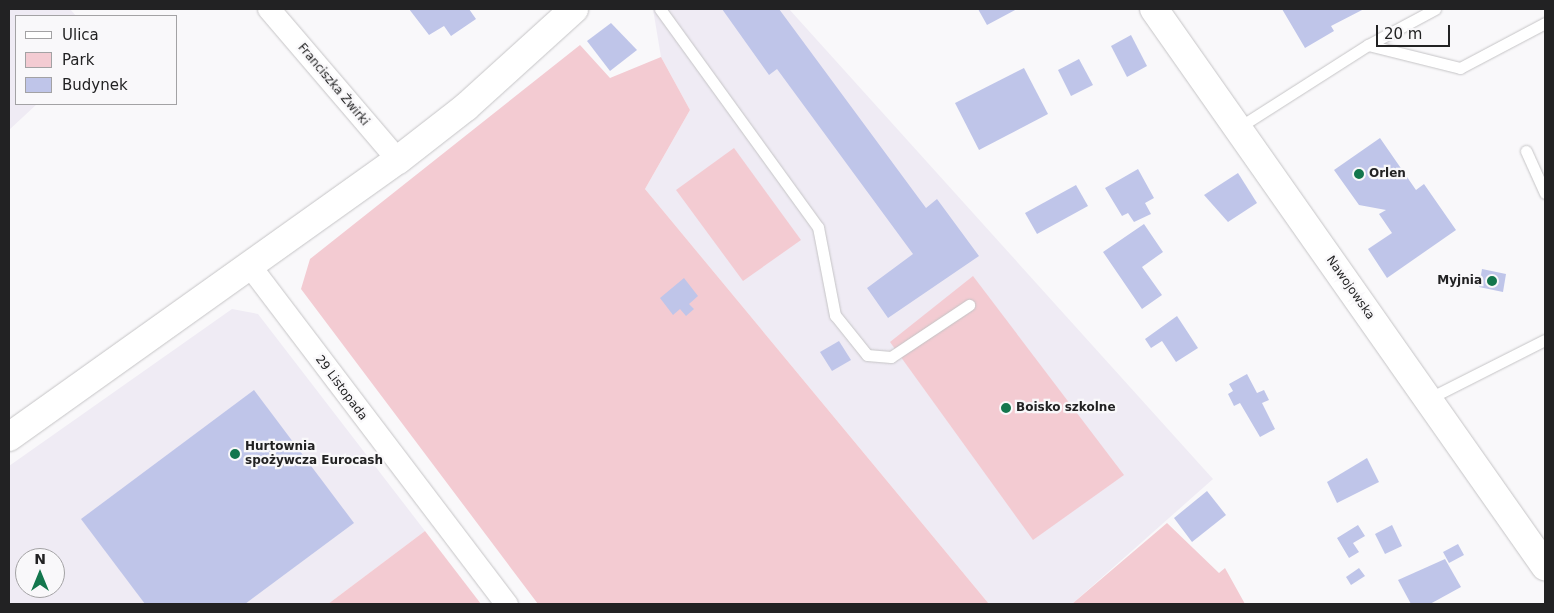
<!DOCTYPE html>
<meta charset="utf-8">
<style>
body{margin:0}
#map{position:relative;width:1554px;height:613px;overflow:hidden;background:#f9f8fa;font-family:"DejaVu Sans",sans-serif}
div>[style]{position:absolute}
.built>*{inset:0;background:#efebf4}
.green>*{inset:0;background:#f3cbd2}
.building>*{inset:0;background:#bfc5e9}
.roads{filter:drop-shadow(0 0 1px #c5c4c6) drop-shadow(0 0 1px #c5c4c6)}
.lane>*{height:11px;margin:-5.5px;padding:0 5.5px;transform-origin:5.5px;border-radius:5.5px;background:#fff}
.street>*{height:22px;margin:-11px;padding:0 11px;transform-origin:11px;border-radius:11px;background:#fff}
.secondary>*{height:28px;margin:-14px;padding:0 14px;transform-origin:14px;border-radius:14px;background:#fff}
.dots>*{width:14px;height:14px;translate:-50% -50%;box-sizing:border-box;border:2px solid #f9f8fa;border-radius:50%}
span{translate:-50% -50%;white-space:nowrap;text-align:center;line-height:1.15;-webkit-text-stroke:4.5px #f9f8fa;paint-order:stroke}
.street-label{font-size:12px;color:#222223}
.poi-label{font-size:12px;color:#222223;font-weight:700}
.left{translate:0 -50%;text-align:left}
.right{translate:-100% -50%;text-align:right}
.frame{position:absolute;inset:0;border:10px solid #222223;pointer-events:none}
.legend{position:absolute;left:15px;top:15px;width:162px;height:90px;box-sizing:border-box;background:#f9f8fa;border:1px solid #a3a2a4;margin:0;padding:6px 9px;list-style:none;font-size:15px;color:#222223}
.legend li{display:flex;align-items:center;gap:10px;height:25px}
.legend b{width:25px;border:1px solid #a3a2a4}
.north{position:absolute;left:15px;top:548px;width:50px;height:50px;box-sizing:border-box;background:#f9f8fa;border:1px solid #a3a2a4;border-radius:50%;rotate:0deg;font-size:14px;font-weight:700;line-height:20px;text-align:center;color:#222223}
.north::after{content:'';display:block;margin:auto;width:18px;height:22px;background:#13764d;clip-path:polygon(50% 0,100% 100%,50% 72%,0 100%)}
.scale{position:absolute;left:1376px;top:25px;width:74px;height:22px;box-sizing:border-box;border:2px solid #222223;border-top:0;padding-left:6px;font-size:15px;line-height:18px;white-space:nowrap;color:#222223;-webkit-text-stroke:4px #f9f8fa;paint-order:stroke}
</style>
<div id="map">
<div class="built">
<div style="clip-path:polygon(9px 9px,70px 9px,76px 16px,16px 16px,16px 104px,37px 104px,9px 130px)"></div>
<div style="clip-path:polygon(653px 9px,789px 9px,1213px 479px,1072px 604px,989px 604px,645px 189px,690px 110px,661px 57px)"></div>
<div style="clip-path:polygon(evenodd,232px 309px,258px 314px,425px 531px,328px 604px,9px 604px,9px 466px,232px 309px,25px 558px,55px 558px,55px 588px,25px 588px,25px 558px)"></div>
</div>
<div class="green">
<div style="clip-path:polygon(580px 45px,610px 78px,661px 57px,690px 110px,645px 189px,989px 604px,538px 604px,301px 289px,310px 259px)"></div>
<div style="clip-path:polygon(734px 148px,801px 240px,743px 281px,676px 190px)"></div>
<div style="clip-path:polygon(973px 276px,1124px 475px,1033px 540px,890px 342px)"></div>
<div style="clip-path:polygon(1167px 523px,1219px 573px,1225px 568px,1245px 604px,1072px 604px)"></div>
<div style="clip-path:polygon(425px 531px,481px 604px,328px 604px)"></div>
</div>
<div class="building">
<div style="clip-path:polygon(409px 9px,469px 9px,476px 19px,451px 36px,444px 26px,429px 35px)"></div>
<div style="clip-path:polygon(722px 9px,779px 9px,926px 208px,937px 199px,979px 256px,888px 318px,867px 288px,913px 254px,777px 69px,769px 75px)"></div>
<div style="clip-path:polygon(978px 9px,1017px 9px,987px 25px)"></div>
<div style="clip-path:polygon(1282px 9px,1364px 9px,1331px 26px,1334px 31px,1305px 48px)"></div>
<div style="clip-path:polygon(611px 23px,637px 50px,610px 71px,587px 41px)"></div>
<div style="clip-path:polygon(1131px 35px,1147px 66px,1127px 77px,1111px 46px)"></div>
<div style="clip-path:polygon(1079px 59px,1093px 85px,1071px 96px,1058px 70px)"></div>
<div style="clip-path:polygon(1024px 68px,1048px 114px,979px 150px,955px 103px)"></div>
<div style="clip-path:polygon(1380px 138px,1416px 190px,1424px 184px,1456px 230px,1387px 278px,1368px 249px,1392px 233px,1379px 214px,1386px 210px,1359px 205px,1334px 170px)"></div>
<div style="clip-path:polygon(1138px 169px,1154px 198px,1145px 203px,1151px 214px,1134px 222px,1128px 213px,1122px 216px,1105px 188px)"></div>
<div style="clip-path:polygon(1238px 173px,1257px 203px,1228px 222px,1204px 195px)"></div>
<div style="clip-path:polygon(1076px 185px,1088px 206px,1037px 234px,1025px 213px)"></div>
<div style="clip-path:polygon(1144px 224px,1163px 252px,1142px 267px,1162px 295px,1142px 309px,1103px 252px)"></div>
<div style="clip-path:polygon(1482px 269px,1506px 274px,1503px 292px,1479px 287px)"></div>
<div style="clip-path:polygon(684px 278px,698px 296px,689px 304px,694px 309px,686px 316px,680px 309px,673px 315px,660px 298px)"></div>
<div style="clip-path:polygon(1177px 316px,1198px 348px,1176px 362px,1162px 341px,1151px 348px,1145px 339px)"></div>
<div style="clip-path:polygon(839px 341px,851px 360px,832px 371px,820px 352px)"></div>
<div style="clip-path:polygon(1247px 374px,1257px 393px,1264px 390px,1269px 400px,1262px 403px,1275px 429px,1260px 437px,1240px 403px,1234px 406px,1228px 394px,1233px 391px,1229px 384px)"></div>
<div style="clip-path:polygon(254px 390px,354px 523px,245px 604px,145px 604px,81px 519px)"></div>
<div style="clip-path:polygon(1367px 458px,1379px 482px,1337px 503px,1327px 482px)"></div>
<div style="clip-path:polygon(1207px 491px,1226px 515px,1192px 542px,1174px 518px)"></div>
<div style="clip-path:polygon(1358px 525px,1365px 536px,1353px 543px,1359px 552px,1349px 558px,1337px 538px)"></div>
<div style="clip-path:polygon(1392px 525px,1402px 546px,1385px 554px,1375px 534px)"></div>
<div style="clip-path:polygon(1458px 544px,1464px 555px,1449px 563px,1443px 552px)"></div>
<div style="clip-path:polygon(1445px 559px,1461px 587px,1430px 604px,1411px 604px,1398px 580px)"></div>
<div style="clip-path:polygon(1359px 568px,1365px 576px,1351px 585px,1346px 577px)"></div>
</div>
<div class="roads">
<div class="lane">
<div style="left:660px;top:9px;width:269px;rotate:54.1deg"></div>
<div style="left:818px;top:227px;width:90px;rotate:79.1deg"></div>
<div style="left:835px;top:315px;width:51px;rotate:51.3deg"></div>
<div style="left:867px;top:355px;width:24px;rotate:5deg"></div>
<div style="left:891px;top:357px;width:94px;rotate:-33.7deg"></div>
<div style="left:1368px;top:45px;width:95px;rotate:14deg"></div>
<div style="left:1460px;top:68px;width:96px;rotate:-27.9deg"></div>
<div style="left:1238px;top:128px;width:154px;rotate:-32.6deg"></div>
<div style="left:1368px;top:45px;width:76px;rotate:-28.2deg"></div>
<div style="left:1526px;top:151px;width:46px;rotate:65.7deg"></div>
<div style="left:1428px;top:399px;width:131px;rotate:-26.8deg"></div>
</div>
<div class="street">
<div style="left:269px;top:9px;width:199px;rotate:49.5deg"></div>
<div style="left:250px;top:266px;width:425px;rotate:52.8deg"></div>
</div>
<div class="secondary">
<div style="left:1154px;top:9px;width:681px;rotate:54.93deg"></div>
<div style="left:9px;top:437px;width:478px;rotate:-35.5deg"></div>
<div style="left:398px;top:160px;width:86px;rotate:-37.9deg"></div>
<div style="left:466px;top:107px;width:146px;rotate:-42.2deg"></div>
</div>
</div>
<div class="dots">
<div style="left:1359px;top:174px;background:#13764d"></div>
<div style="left:1492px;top:281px;background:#13764d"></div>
<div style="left:1006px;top:408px;background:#13764d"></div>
<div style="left:235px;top:454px;background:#13764d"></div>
</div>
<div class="street-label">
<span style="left:333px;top:85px;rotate:50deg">Franciszka Żwirki</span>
<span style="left:1350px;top:288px;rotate:55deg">Nawojowska</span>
<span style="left:341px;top:388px;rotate:53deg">29 Listopada</span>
</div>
<div class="poi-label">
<span class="left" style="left:1369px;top:174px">Orlen</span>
<span class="right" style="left:1482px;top:281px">Myjnia</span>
<span class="left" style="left:1016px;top:408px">Boisko szkolne</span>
<span class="left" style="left:245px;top:454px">Hurtownia<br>spożywcza Eurocash</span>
</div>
<div class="frame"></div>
<ul class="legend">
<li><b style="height:6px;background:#fff"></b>Ulica</li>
<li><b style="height:14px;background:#f3cbd2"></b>Park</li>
<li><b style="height:14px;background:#bfc5e9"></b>Budynek</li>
</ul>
<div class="north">N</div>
<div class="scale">20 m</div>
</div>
